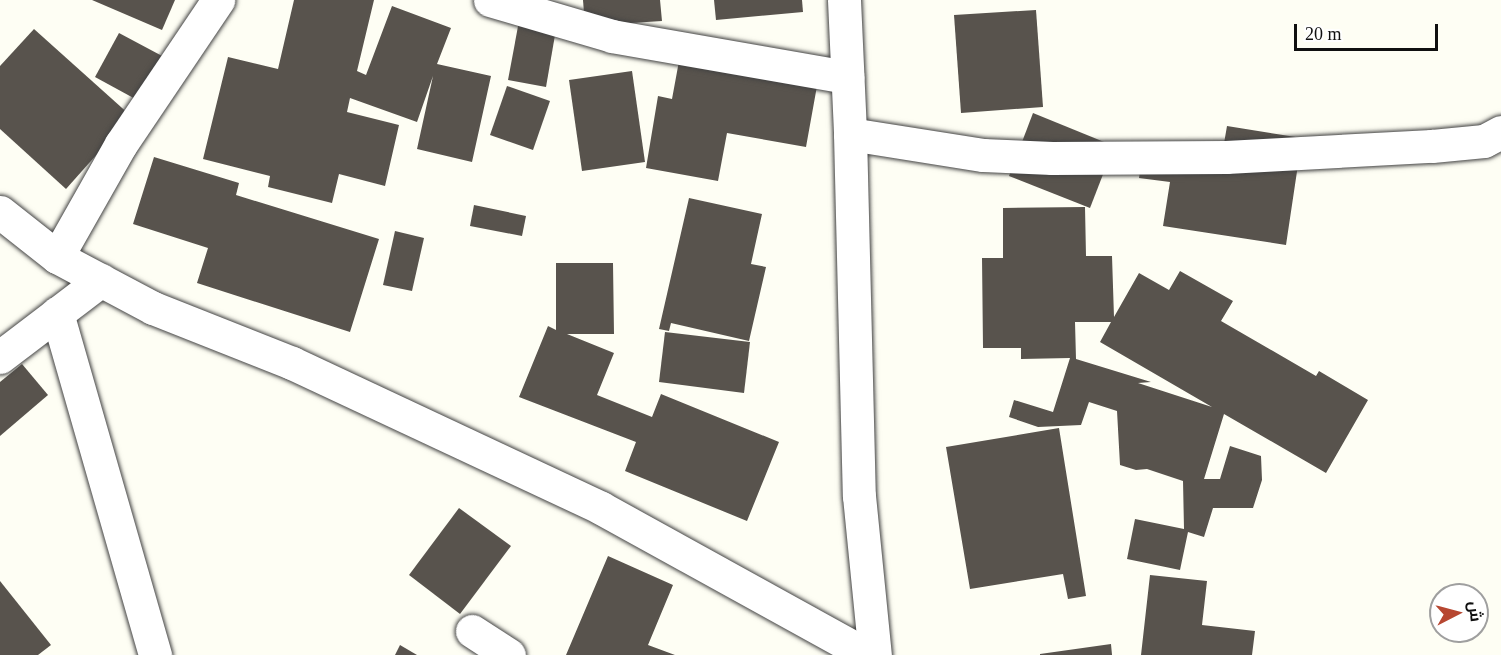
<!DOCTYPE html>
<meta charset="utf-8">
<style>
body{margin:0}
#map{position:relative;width:1501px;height:655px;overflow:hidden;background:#fefef4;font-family:"Times New Roman",Cairo,serif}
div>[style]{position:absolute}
.building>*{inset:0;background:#58534d}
.roads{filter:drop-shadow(0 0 2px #434343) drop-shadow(0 0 2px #434343)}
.street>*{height:33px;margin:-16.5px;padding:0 16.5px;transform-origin:16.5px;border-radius:16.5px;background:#fff}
span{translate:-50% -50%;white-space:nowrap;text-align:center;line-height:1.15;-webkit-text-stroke:6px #fff;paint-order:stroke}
.north{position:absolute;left:1429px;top:583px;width:60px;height:60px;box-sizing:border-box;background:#fff;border:2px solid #9f9f9f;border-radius:50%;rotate:84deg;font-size:16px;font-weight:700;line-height:24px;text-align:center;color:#101010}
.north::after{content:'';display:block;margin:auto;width:21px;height:27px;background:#b74731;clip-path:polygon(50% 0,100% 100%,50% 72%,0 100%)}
.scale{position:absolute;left:1294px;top:24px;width:144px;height:27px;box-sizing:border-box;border:3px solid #101010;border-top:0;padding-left:8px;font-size:18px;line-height:21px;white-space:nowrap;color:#101010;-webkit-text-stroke:4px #fff;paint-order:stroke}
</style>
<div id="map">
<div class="building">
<div style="clip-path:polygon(92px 0,175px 0,162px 30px)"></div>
<div style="clip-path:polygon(294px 0,374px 0,357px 71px,366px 75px,392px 6px,451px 28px,437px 64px,491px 76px,472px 162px,417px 149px,433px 76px,417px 122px,350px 98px,347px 112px,399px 125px,385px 186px,339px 174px,332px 203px,268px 187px,270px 176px,203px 159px,228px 57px,278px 69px)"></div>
<div style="clip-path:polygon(583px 0,660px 0,662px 21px,585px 26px)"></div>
<div style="clip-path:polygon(714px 0,802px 0,803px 12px,716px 20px)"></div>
<div style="clip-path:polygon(522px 5px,559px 12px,546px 87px,508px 80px)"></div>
<div style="clip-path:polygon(1036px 10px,1043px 107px,961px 113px,954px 15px)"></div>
<div style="clip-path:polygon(34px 29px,131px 116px,66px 189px,0 129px,0 66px)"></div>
<div style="clip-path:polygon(119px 33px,164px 57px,139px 101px,95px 77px)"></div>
<div style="clip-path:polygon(679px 61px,817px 86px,806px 147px,727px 133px,718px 181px,646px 168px,658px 96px,672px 99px)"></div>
<div style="clip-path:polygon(632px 71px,645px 162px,582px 171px,569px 80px)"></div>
<div style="clip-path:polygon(507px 86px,550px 101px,533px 150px,490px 135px)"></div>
<div style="clip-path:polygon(1033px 113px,1114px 146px,1090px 208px,1009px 176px)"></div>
<div style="clip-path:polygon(1227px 126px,1302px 138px,1286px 245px,1163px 226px,1170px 182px,1139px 178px,1144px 143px,1222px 155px)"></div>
<div style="clip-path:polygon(154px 157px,239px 183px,236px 195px,379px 239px,350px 332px,197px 283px,208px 248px,133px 224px)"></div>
<div style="clip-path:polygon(689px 198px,762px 214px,751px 264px,766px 267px,749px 341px,671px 323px,669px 331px,659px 329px)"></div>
<div style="clip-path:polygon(474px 205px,526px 216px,522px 236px,470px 226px)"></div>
<div style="clip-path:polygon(evenodd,1085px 207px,1086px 256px,1112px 256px,1114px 317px,1139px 273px,1169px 290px,1180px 271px,1233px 301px,1221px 321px,1316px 376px,1319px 371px,1368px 400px,1326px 473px,1224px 414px,1204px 479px,1220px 479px,1230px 446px,1261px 456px,1262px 480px,1253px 508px,1213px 508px,1204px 537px,1188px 532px,1180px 570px,1127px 559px,1135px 519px,1184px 529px,1183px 481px,1147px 469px,1136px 470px,1120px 465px,1117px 411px,1089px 402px,1081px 425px,1038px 427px,1009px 417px,1014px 400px,1053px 412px,1070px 358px,1021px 359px,1021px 348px,983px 348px,982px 258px,1003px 258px,1003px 208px,1085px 207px,1075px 322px,1111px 322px,1100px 342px,1212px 407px,1138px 383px,1151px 382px,1076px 359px,1075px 322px)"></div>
<div style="clip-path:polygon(395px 231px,424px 238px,412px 291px,383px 285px)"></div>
<div style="clip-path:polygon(556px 263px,613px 263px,614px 334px,567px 334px,614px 353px,597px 395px,652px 417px,661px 394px,779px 442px,747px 521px,625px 471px,636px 442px,519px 397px,548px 326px,556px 330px)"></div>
<div style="clip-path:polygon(665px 332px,750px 342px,744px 393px,659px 382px)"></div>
<div style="clip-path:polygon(22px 364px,48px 395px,0 436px,0 382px)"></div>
<div style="clip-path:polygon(1059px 428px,1086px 596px,1068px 599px,1063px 574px,970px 589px,946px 447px)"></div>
<div style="clip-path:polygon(459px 508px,511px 546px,460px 614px,409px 575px)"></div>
<div style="clip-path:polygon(608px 556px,673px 585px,648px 645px,675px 655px,566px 655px)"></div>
<div style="clip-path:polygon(1150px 575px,1207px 581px,1202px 625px,1255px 631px,1252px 655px,1141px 655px)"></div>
<div style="clip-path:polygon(0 581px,51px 645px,38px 655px,0 655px)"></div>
<div style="clip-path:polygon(1111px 644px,1112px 655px,1040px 655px,1040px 654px)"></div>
<div style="clip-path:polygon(400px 645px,417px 655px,395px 655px)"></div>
</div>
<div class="roads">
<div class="street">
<div style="left:490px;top:0;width:127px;rotate:16.4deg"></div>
<div style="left:612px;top:36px;width:239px;rotate:9.9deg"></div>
<div style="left:844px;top:0;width:134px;rotate:87.4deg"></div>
<div style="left:850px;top:134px;width:362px;rotate:88.6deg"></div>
<div style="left:859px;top:496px;width:160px;rotate:84.3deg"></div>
<div style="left:850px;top:134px;width:135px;rotate:9deg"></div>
<div style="left:983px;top:155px;width:69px;rotate:2.5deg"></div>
<div style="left:1052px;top:158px;width:174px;rotate:-0.3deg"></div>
<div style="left:1226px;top:157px;width:206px;rotate:-3.1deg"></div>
<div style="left:1432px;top:146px;width:52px;rotate:-5.5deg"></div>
<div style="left:1484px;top:141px;width:19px;rotate:-28deg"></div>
<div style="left:0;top:212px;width:73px;rotate:38.3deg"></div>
<div style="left:57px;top:257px;width:109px;rotate:28deg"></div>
<div style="left:153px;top:308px;width:149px;rotate:21.6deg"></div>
<div style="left:292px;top:363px;width:341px;rotate:25.1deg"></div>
<div style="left:601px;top:508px;width:304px;rotate:28.9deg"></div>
<div style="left:57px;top:257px;width:130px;rotate:-60.5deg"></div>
<div style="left:121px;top:144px;width:174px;rotate:-56deg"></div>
<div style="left:57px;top:313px;width:356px;rotate:74deg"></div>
<div style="left:0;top:357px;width:127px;rotate:-37.3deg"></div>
<div style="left:472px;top:631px;width:44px;rotate:33deg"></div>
</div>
</div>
<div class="north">ش</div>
<div class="scale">20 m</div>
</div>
